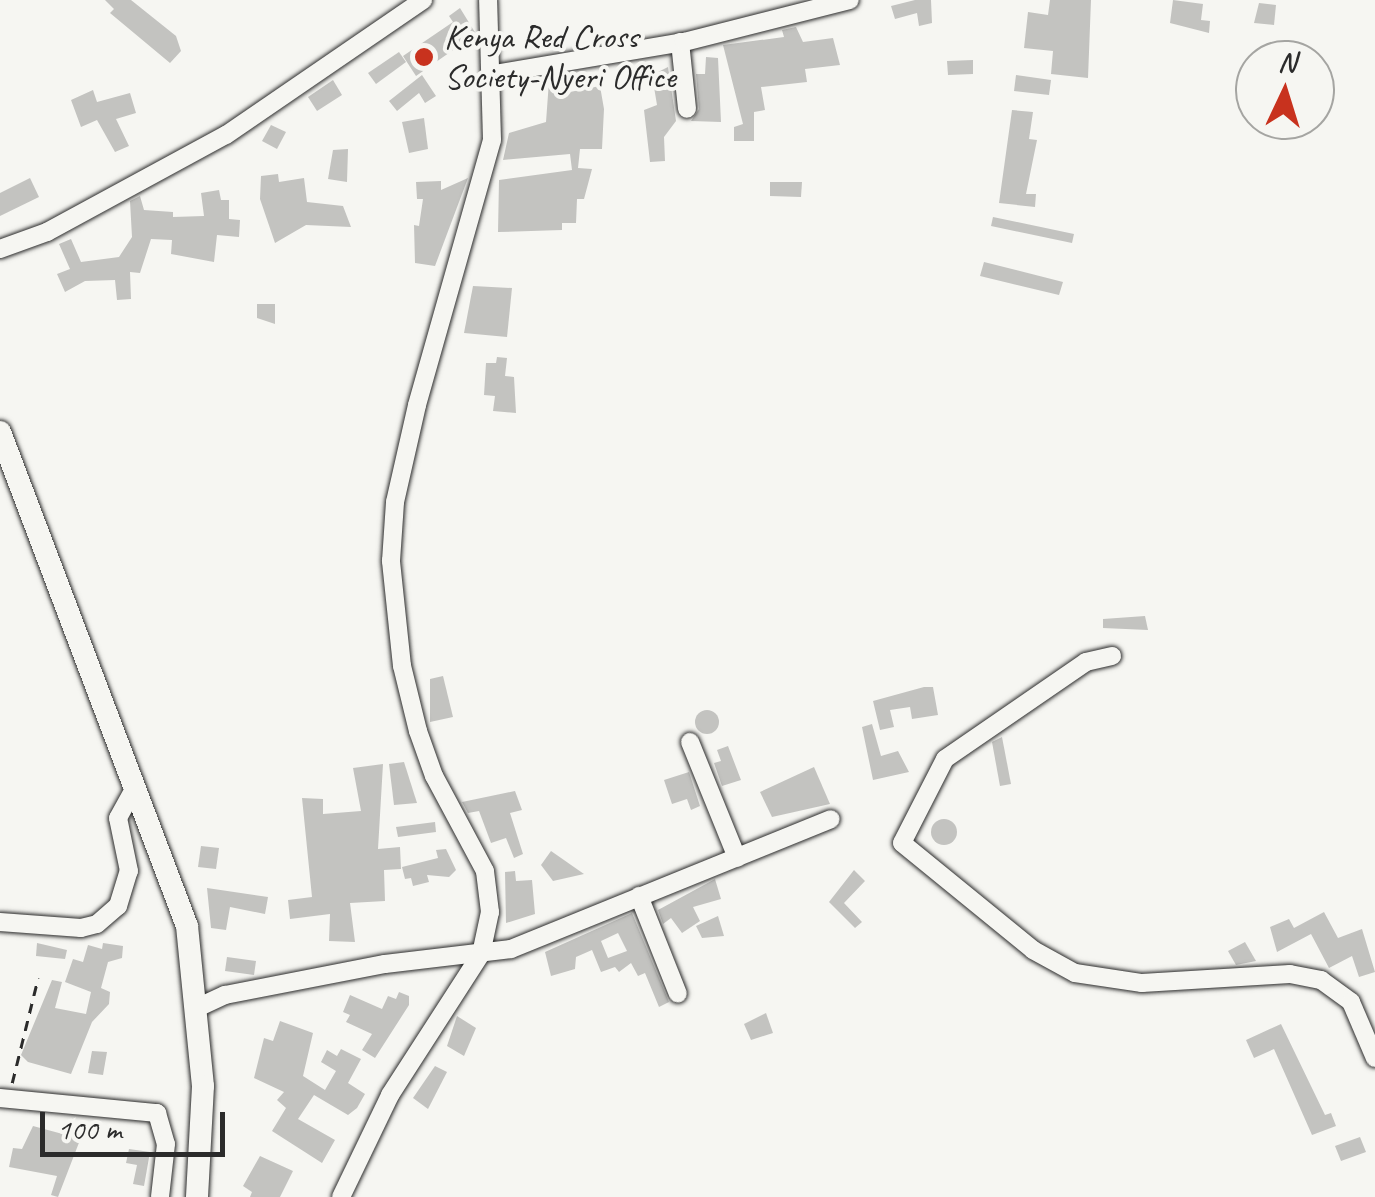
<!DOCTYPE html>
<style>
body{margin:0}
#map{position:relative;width:1375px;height:1197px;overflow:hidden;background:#f6f6f2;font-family:Caveat,sans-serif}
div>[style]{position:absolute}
.building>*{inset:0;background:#c3c3c0}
.round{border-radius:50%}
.path>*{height:2.5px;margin-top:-1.25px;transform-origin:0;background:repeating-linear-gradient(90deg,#2b2b2b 0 10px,transparent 0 18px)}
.roads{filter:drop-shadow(0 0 2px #2b2b2b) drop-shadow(0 0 2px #2b2b2b)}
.minor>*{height:18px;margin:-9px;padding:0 9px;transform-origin:9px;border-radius:9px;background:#f6f6f2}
.major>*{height:22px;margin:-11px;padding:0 11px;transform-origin:11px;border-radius:11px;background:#f6f6f2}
.dots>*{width:28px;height:28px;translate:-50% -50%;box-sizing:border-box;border:5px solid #f6f6f2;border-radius:50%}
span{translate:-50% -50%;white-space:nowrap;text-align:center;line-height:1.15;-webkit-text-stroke:8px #f6f6f2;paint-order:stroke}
.poi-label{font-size:35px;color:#2b2b2b}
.left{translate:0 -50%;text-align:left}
.north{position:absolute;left:1235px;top:40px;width:100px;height:100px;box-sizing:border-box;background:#f6f6f2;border:2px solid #a5a5a2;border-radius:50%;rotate:4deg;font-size:28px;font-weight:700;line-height:40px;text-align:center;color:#2b2b2b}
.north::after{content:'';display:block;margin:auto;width:35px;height:45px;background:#c8321e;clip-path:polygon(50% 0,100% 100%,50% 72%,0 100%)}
.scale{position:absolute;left:40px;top:1112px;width:185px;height:45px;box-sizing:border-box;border:5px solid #2b2b2b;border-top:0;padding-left:12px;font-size:30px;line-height:35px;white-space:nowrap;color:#2b2b2b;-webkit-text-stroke:8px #f6f6f2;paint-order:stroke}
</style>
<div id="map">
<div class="building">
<div style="clip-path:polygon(105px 0,131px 0,176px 36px,181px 51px,170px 63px,110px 13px,114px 9px)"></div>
<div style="clip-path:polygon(915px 0,931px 0,932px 23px,919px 26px,917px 13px,895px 19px,891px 6px)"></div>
<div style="clip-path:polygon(1050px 0,1091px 0,1088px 78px,1051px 74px,1053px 51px,1024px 48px,1028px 12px,1048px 15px)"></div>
<div style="clip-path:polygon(1173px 0,1203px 4px,1201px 20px,1210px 21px,1209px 33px,1170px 23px)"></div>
<div style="clip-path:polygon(1259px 3px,1276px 5px,1274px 25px,1254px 23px)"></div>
<div style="clip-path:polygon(460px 8px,476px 34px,416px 76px,403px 56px,453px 22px,449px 16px)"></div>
<div style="clip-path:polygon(796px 27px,803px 42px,833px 38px,840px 65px,805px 69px,807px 82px,761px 87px,765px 110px,754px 112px,754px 141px,734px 141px,734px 127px,743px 124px,723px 45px,784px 37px,782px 30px)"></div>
<div style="clip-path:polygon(399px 52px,406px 62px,376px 84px,368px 73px)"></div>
<div style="clip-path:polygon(706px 57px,718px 58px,721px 122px,691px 121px,699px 109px,696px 74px,705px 74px)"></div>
<div style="clip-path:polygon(973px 60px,973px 74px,948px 75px,947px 61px)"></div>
<div style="clip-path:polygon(668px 67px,676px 121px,664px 137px,665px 161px,650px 162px,644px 110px,657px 105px,652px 75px)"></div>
<div style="clip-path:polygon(567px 74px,570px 92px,600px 86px,604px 109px,602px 149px,580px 149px,578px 168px,592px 169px,584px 199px,577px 199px,576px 223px,562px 223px,562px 230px,498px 232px,499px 180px,572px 170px,570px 154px,503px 160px,509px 133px,546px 122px,549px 81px)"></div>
<div style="clip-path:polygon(422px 75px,436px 96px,425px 103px,419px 93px,397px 111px,389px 101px)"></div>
<div style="clip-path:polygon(1016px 75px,1051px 80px,1049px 95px,1014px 91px)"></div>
<div style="clip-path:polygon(333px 80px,342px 95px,317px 111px,308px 97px)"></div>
<div style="clip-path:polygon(93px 90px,97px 102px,130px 93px,136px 113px,116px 119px,129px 146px,115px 152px,97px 120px,81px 127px,71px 100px)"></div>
<div style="clip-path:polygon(1012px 110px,1033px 112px,1029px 139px,1037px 140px,1026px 194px,1036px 194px,1035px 207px,999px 203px)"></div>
<div style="clip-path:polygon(424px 118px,428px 149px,409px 153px,402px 122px)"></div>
<div style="clip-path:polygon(271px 125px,286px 132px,277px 149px,262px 141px)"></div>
<div style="clip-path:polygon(348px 149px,347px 182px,328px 179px,333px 150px)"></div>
<div style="clip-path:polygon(278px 174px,279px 182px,304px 178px,307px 202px,343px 206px,351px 227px,306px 225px,275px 243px,260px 199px,261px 176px)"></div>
<div style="clip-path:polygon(30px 178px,39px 197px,0 216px,0 193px)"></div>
<div style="clip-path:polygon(468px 178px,435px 266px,415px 263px,414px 225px,419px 226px,423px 199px,417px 199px,416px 182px,441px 181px,441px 190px)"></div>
<div style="clip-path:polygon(770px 182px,802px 182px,801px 197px,770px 196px)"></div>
<div style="clip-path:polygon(219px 190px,221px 200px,229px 200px,229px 219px,240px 220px,239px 237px,217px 235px,214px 262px,171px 254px,172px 240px,151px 239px,140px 273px,130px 272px,131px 299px,117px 300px,115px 280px,85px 281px,65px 292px,57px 274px,70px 269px,59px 244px,71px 239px,81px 262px,119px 257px,132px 237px,130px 201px,140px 196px,144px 210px,173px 212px,173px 217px,204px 216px,201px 193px)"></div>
<div style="clip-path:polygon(993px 217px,1074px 234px,1072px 243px,991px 226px)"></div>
<div style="clip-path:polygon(984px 262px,1063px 282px,1059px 295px,980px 276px)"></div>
<div style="clip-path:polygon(473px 286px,512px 288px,507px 337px,464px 333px)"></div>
<div style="clip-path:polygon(257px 304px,275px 304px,275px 324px,257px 318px)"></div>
<div style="clip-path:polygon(497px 357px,507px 358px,505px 376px,514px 377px,516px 413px,493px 411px,495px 396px,484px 395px,486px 363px,496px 363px)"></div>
<div style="clip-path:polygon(1145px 616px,1148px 630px,1103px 628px,1103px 619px)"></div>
<div style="clip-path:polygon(443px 676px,453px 717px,430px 722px,430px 679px)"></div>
<div style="clip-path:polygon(924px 687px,933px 687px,938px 715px,912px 719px,910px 707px,890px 710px,894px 727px,880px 730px,873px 701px)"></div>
<div class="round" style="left:695px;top:710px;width:24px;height:24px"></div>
<div style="clip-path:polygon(872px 724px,881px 756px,898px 751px,909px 772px,873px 780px,862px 727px)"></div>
<div style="clip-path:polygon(1002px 737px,1011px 784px,1000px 786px,992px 742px)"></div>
<div style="clip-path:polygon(728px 746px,741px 780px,722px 786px,714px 763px,721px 761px,717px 750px)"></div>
<div style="clip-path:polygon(404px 762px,417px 803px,394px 805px,389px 764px)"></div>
<div style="clip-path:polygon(383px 764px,378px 849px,400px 847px,401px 869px,384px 870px,385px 901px,350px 903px,355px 942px,329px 941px,330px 914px,290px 919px,288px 900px,312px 897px,302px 798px,323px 799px,323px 814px,361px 811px,353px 768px)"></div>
<div style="clip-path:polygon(814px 767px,830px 804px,772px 817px,760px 792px)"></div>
<div style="clip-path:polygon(689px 772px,700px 806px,691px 810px,687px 799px,672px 804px,664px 780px)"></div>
<div style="clip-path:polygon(515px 791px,522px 810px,510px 813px,523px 854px,514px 858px,506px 838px,491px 843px,479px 811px,468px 813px,462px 802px)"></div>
<div class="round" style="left:931px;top:819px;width:26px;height:26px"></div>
<div style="clip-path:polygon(435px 822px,436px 832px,398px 837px,396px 827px)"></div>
<div style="clip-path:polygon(201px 846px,219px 848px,216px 869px,198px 867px)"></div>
<div style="clip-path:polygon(446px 849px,456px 870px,449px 877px,427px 875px,429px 882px,413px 886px,411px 878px,405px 879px,402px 867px,438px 858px,436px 850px)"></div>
<div style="clip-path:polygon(551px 851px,584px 874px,553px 881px,541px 865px)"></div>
<div style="clip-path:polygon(854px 870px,865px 881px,844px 903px,862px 922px,855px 928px,829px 902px)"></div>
<div style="clip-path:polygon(515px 871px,516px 881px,532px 880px,535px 914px,506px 923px,505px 872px)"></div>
<div style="clip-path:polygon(715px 879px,721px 899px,693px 907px,700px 921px,682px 933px,671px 918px,663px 924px,658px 910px)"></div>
<div style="clip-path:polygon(207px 888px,268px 897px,265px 914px,230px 907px,226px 930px,211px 928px)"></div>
<div style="clip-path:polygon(1324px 912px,1338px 938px,1362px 929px,1375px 972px,1359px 977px,1352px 956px,1329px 968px,1311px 934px,1277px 952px,1270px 927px,1289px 919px,1294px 928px)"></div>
<div style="clip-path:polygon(evenodd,632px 913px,669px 1002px,659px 1007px,645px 973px,638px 976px,631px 963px,619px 972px,615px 967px,601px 972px,592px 950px,576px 957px,575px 969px,551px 976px,545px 952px,632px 913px,618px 933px,627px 951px,608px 958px,601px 941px,618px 933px)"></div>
<div style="clip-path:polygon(718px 916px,724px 936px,702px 938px,696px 926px)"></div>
<div style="clip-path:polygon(1245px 942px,1256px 961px,1236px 965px,1228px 951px)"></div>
<div style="clip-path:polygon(37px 943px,67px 950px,65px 959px,36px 956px)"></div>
<div style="clip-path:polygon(103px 943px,123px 946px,122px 958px,108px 962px,101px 988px,110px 992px,109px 1004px,92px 1022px,71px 1074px,28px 1062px,21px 1055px,52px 980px,62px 982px,55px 1008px,86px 1014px,91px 992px,65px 982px,73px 959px,83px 962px,88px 945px,102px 949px)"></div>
<div style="clip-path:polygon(227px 957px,256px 961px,254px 975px,225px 971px)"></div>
<div style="clip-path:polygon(399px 992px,409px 996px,409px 1005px,375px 1058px,362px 1050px,372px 1034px,346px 1022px,350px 1015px,343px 1012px,350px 995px,382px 1009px,388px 996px,396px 999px)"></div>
<div style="clip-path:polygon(766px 1013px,773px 1033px,751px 1040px,744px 1024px)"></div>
<div style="clip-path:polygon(457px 1016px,476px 1028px,464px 1056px,447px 1046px)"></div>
<div style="clip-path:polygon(280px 1021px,313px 1033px,303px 1076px,325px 1090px,336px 1071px,321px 1062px,327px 1050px,337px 1056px,341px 1049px,361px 1059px,348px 1083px,365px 1094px,357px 1108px,348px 1115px,314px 1095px,298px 1119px,335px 1140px,322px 1163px,272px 1131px,286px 1108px,277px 1100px,284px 1092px,254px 1078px,264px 1038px,273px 1041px)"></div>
<div style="clip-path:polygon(1281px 1024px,1325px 1115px,1331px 1113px,1336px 1126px,1312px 1135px,1274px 1049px,1254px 1058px,1246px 1040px)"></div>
<div style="clip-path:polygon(92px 1051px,107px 1052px,103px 1075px,88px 1073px)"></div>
<div style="clip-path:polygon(435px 1066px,447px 1072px,428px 1109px,413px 1098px)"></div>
<div style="clip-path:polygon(71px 1125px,82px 1127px,80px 1140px,58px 1197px,51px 1195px,57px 1176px,9px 1167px,13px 1148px,22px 1149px,33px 1126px,70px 1136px)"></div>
<div style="clip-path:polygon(1360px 1137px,1366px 1152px,1341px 1161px,1335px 1146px)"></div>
<div style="clip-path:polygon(129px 1149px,150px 1152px,144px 1186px,133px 1184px,137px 1165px,126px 1163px)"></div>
<div style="clip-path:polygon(260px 1156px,293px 1171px,280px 1197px,250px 1197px,252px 1192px,243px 1186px)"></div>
</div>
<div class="path">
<div style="left:12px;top:1083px;width:108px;rotate:-76.1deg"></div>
</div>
<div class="roads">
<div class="minor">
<div style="left:680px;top:42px;width:67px;rotate:84deg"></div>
<div style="left:494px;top:74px;width:193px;rotate:-9.6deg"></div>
<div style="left:684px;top:42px;width:171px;rotate:-14.2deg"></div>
<div style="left:0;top:249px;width:50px;rotate:-19.9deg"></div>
<div style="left:47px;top:232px;width:204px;rotate:-28.5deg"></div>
<div style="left:226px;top:135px;width:239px;rotate:-34.4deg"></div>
<div style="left:1112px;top:656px;width:27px;rotate:167deg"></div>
<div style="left:1086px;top:662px;width:171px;rotate:145.5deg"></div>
<div style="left:945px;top:759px;width:94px;rotate:117.1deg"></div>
<div style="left:902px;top:843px;width:169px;rotate:39.2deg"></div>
<div style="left:1033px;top:950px;width:48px;rotate:28.7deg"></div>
<div style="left:1075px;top:973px;width:68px;rotate:8.5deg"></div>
<div style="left:1142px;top:983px;width:148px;rotate:-3.5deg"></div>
<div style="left:1290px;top:974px;width:32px;rotate:11deg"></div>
<div style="left:1321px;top:980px;width:37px;rotate:36deg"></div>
<div style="left:1351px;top:1002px;width:61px;rotate:66.8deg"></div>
<div style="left:690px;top:742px;width:125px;rotate:67.9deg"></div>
<div style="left:639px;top:896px;width:105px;rotate:68.3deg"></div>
<div style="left:0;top:922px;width:81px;rotate:4.2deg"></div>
<div style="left:81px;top:928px;width:16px;rotate:-14deg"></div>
<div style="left:97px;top:924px;width:28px;rotate:-41deg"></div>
<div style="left:118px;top:906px;width:37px;rotate:-73deg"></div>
<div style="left:129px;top:871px;width:54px;rotate:-101.7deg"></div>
<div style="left:118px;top:818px;width:33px;rotate:-61deg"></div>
<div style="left:199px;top:1007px;width:29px;rotate:-25deg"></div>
<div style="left:225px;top:995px;width:163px;rotate:-11deg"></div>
<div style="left:385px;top:964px;width:127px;rotate:-6.8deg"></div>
<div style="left:511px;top:949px;width:345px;rotate:-22.1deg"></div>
<div style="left:0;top:1098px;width:158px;rotate:5.5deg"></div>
<div style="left:157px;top:1113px;width:32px;rotate:74deg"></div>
<div style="left:166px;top:1144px;width:53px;rotate:96.5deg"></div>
<div style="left:341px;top:1197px;width:113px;rotate:-64.3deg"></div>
<div style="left:390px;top:1095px;width:168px;rotate:-57.2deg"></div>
<div style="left:481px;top:954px;width:43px;rotate:-77.9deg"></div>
<div style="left:490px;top:912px;width:41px;rotate:-97deg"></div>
<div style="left:485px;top:871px;width:108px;rotate:-118.2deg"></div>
<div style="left:434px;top:776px;width:48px;rotate:-109.6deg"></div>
<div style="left:418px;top:731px;width:67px;rotate:-103.8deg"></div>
<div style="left:402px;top:666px;width:106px;rotate:-96deg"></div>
<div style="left:391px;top:561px;width:59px;rotate:-86.1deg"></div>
<div style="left:395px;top:502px;width:99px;rotate:-77.2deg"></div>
<div style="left:417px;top:405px;width:275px;rotate:-74.2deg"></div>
<div style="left:492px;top:140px;width:140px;rotate:-91.6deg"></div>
</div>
<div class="major">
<div style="left:0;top:432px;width:528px;rotate:69.27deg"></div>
<div style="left:187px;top:926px;width:161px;rotate:84.3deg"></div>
<div style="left:203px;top:1086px;width:111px;rotate:93.1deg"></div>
</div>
</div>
<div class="dots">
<div style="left:424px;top:57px;background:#c8321e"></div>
</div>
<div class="poi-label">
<span class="left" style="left:444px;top:57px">Kenya Red Cross<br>Society-Nyeri Office</span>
</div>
<div class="north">N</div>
<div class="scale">100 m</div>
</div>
